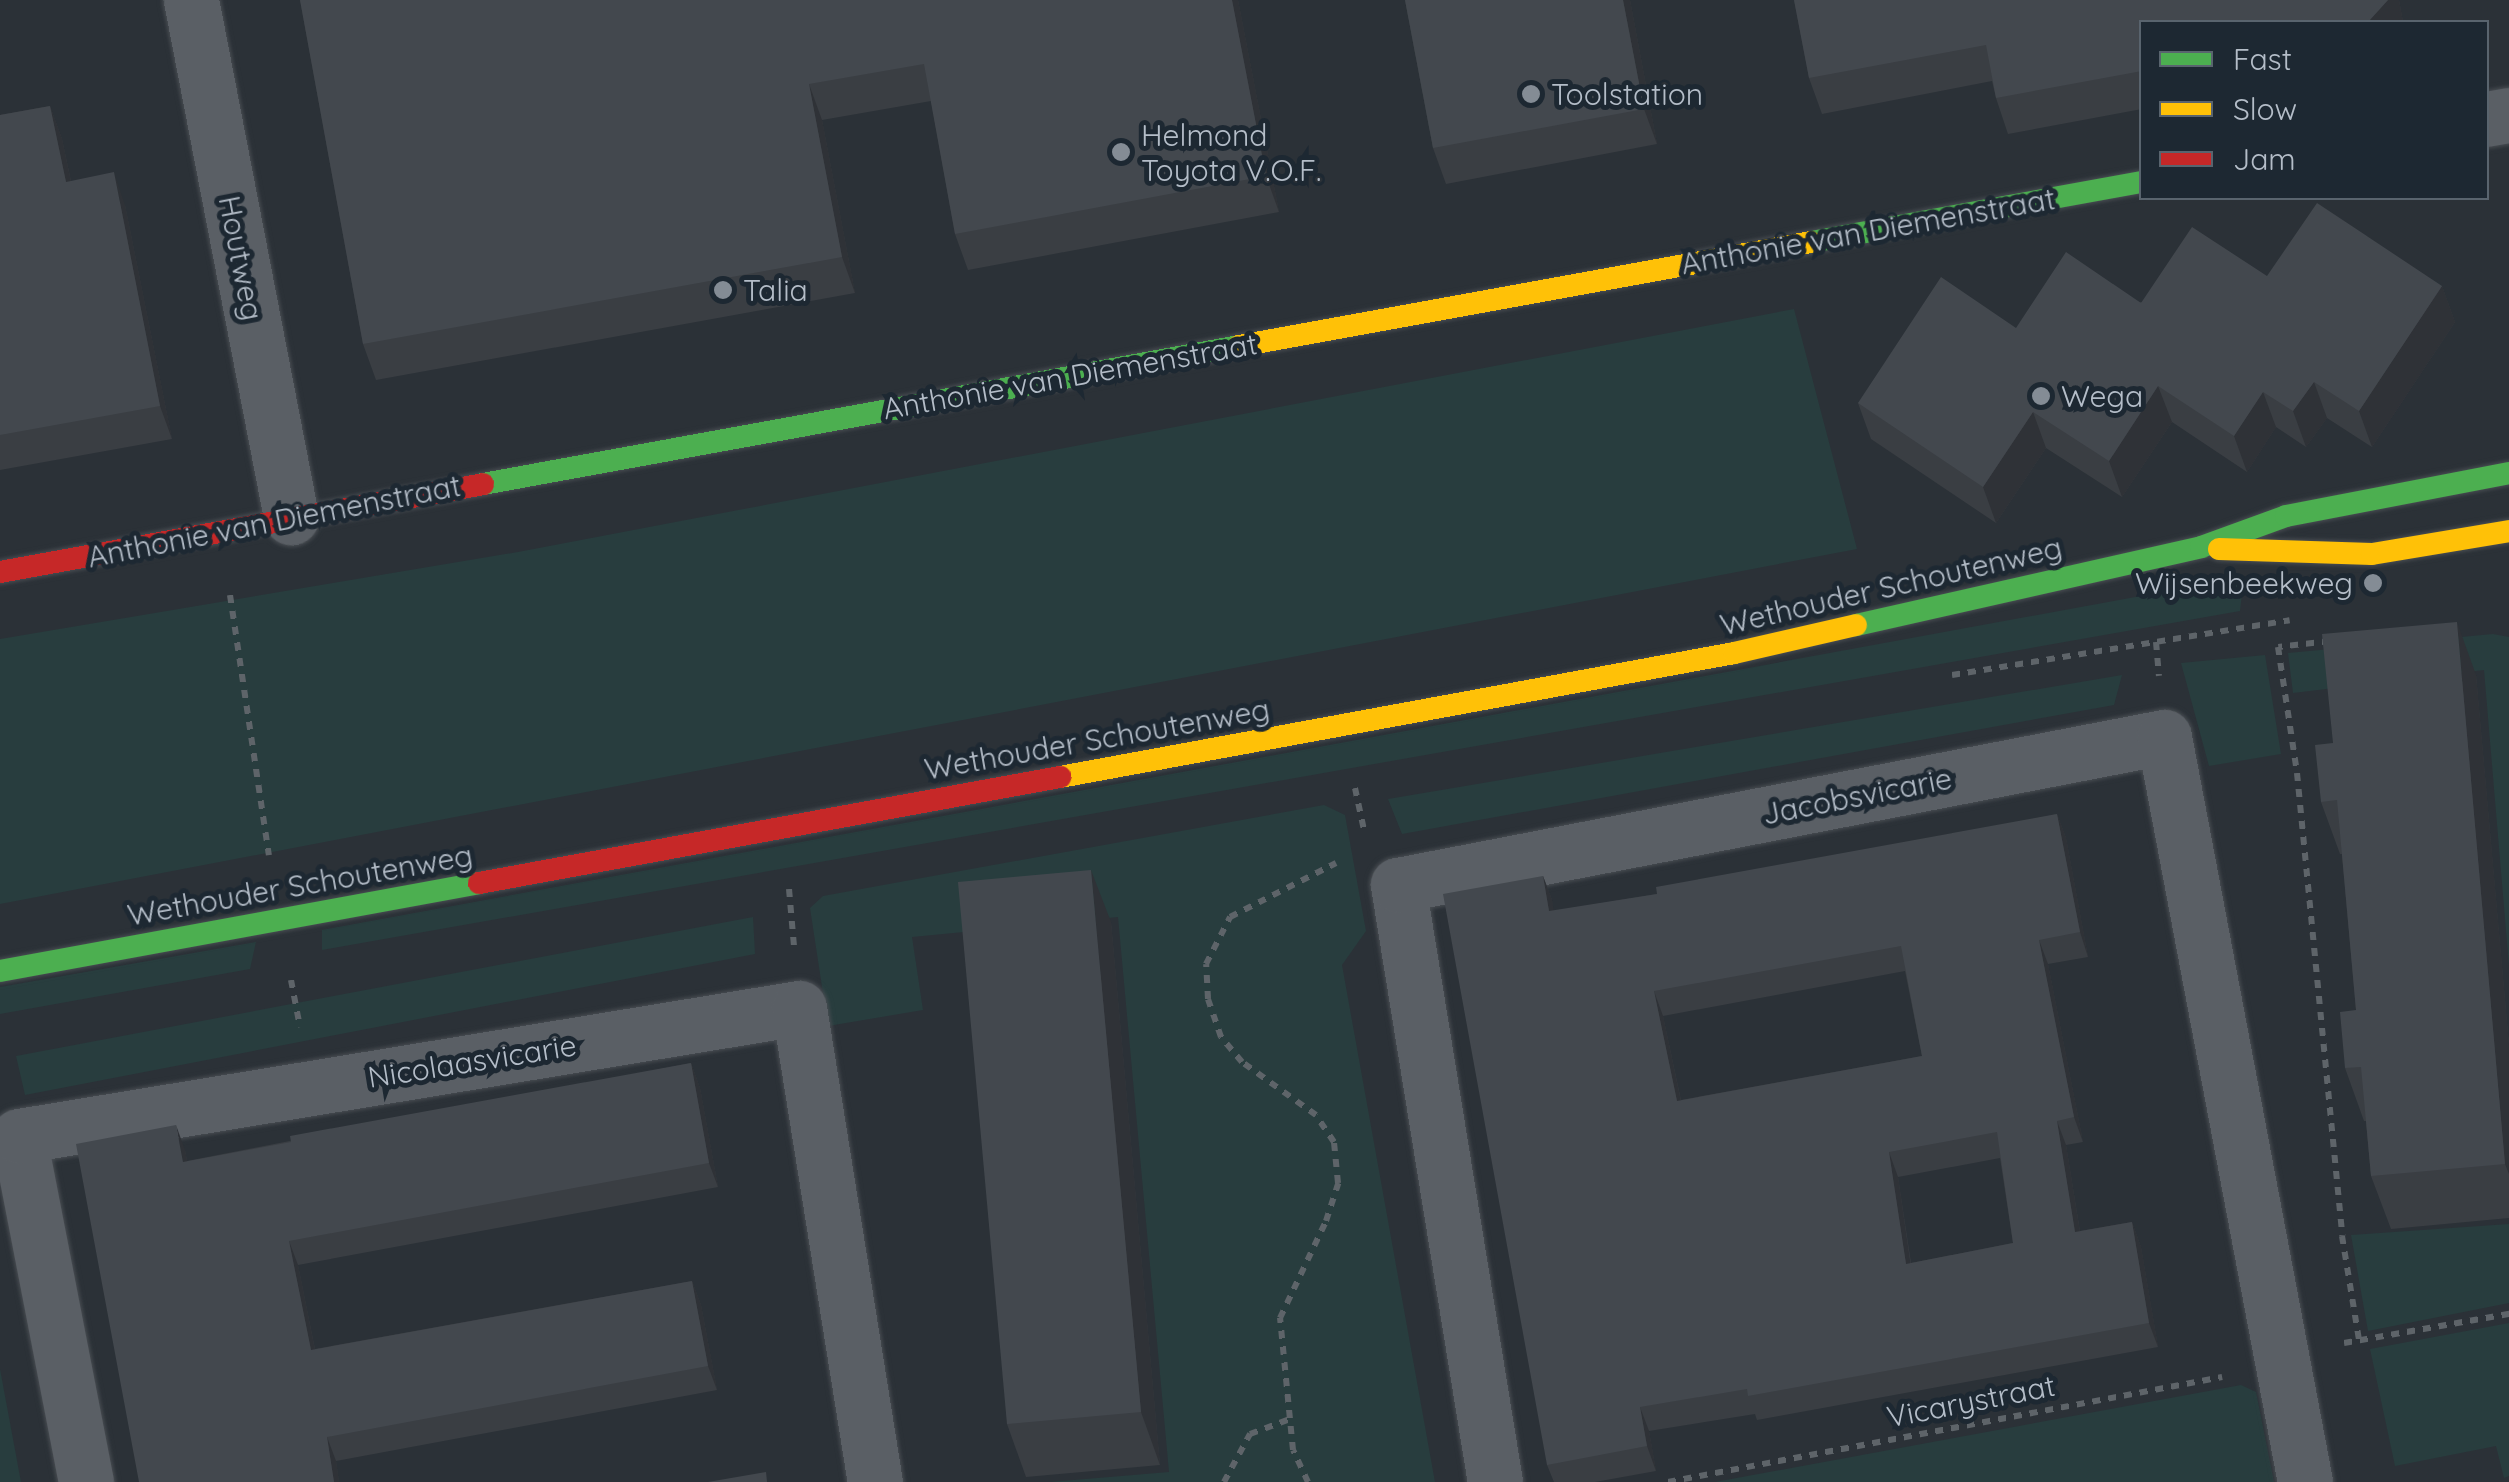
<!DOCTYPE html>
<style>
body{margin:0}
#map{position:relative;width:2509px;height:1482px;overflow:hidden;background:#2b3137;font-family:Quicksand,sans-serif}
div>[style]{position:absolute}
.green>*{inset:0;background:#283d3e}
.path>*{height:6px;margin-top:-3px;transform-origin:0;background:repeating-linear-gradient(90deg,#5e6469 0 8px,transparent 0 16px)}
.roads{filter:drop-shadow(0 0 2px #484d52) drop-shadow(0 0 2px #484d52)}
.street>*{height:55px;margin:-27.5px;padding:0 27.5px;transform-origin:27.5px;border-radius:27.5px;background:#5a5f65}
.fast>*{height:22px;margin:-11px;padding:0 11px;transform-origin:11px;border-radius:11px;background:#4caf50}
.slow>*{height:22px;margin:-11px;padding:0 11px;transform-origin:11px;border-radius:11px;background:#ffc107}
.jam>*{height:22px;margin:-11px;padding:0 11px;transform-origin:11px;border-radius:11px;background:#c62828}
.wall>*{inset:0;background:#3a3e43}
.shaded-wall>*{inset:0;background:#2f3237}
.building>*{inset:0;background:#43484e}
.dots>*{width:28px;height:28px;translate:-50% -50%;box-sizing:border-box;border:5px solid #1d2832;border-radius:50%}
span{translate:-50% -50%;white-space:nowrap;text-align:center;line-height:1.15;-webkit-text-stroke:10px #1d2832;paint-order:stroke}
.poi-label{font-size:30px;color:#b4bdc8}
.left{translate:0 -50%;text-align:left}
.right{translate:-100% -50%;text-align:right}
.street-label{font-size:30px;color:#b4bdc8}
.legend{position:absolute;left:2139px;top:20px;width:350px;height:180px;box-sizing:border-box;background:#1d2832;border:2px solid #59646e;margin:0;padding:12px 18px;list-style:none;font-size:30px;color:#b4bdc8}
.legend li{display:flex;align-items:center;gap:20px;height:50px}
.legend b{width:50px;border:2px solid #59646e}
</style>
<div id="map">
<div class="green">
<div style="clip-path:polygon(1794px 309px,1857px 549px,0 904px,0 639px,518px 552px)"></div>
<div style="clip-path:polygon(2244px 577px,2240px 611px,322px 950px,322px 930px)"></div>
<div style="clip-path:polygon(2493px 634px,2509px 637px,2509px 966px,2484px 670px,2293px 693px,2288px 653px)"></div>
<div style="clip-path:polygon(2265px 655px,2281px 754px,2209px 766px,2181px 663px)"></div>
<div style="clip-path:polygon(2122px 675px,2114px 705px,1402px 834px,1388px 799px)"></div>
<div style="clip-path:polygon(1324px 805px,1345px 815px,1366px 931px,1342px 965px,1435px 1482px,1050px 1482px,1169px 1472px,1118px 917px,912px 937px,923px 1010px,828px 1026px,810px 908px,823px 896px)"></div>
<div style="clip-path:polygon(753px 917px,755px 954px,25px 1095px,16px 1056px)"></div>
<div style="clip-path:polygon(256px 942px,250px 969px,0 1014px,0 987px)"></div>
<div style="clip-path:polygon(2509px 1224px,2509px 1303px,2368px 1331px,2351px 1235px)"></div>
<div style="clip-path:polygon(2509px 1323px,2509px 1476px,2504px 1478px,2496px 1446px,2395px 1466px,2370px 1349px)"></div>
<div style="clip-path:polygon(0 1369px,21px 1482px,0 1482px)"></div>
<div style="clip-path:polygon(2241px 1385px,2256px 1392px,2274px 1482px,1715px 1482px)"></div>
</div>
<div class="path">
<div style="left:230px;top:595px;width:263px;rotate:81.5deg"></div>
<div style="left:2330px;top:641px;width:52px;rotate:173.4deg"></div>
<div style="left:2278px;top:647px;width:127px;rotate:81.4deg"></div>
<div style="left:2297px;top:773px;width:465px;rotate:84.4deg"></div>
<div style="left:2342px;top:1236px;width:105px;rotate:80.7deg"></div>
<div style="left:2156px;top:642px;width:34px;rotate:85deg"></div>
<div style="left:1952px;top:675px;width:342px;rotate:-9.2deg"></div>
<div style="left:1355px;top:788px;width:43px;rotate:77.9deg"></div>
<div style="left:789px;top:889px;width:57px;rotate:85deg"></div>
<div style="left:291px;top:980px;width:48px;rotate:79.2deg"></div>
<div style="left:2344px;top:1343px;width:168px;rotate:-10deg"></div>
<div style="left:1224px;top:1482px;width:55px;rotate:-61.6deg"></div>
<div style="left:1250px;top:1434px;width:43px;rotate:-20.6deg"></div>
<div style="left:1308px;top:1482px;width:35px;rotate:-115deg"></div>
<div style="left:1293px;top:1450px;width:133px;rotate:-95.6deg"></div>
<div style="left:1280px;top:1318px;width:107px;rotate:-64.6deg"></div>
<div style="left:1326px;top:1221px;width:40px;rotate:-72deg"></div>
<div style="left:1338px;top:1183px;width:41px;rotate:-95.6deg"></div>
<div style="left:1334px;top:1142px;width:32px;rotate:-124deg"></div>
<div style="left:1316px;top:1115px;width:91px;rotate:-144.4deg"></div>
<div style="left:1242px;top:1062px;width:33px;rotate:-130deg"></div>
<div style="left:1221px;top:1037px;width:40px;rotate:-108.9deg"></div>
<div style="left:1208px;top:999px;width:35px;rotate:-93deg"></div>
<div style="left:1206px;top:964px;width:53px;rotate:-62.9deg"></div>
<div style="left:1230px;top:917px;width:119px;rotate:-27deg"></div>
<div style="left:1668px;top:1482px;width:564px;rotate:-10.73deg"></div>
</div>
<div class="roads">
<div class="street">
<div style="left:191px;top:0;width:527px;rotate:79.05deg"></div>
<div style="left:2486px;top:119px;width:23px;rotate:-10deg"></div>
<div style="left:86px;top:1482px;width:352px;rotate:-101deg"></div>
<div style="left:19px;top:1136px;width:790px;rotate:-9.32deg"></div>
<div style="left:799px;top:1008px;width:480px;rotate:80.9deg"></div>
<div style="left:1495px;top:1482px;width:605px;rotate:-99.23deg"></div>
<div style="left:1398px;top:885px;width:780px;rotate:-10.94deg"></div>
<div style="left:2164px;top:737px;width:758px;rotate:79.28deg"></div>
</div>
<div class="fast">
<div style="left:1811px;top:242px;width:336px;rotate:-10.3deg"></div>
<div style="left:483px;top:484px;width:768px;rotate:-10.34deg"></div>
<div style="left:1856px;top:625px;width:354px;rotate:-12.7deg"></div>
<div style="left:2201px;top:547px;width:90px;rotate:-20deg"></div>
<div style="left:2286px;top:516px;width:227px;rotate:-10.9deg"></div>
<div style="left:0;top:971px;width:487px;rotate:-10.4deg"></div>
</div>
<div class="slow">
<div style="left:1239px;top:346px;width:581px;rotate:-10.3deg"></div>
<div style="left:2219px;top:549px;width:153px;rotate:1.9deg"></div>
<div style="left:2372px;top:554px;width:139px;rotate:-9.5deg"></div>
<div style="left:1060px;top:777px;width:685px;rotate:-10.42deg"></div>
<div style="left:1734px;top:653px;width:125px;rotate:-12.9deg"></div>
</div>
<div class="jam">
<div style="left:0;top:572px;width:491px;rotate:-10.3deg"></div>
<div style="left:479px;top:883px;width:591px;rotate:-10.34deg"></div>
</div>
</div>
<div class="wall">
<div style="clip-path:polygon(300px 0,1238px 0,1279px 212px,968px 270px,955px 234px,931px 101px,822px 120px,855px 293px,376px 380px,363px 344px)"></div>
<div style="clip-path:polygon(1405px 0,1630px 0,1657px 144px,1446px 184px,1433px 148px)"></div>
<div style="clip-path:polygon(1794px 0,2399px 0,2403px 22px,2142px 22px,2142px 109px,2008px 134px,1996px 98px,1992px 81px,1822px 114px,1809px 78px)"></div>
<div style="clip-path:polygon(50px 106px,62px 139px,71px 181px,125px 205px,172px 439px,0 470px,0 115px)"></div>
<div style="clip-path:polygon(2267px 276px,2442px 286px,2455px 322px,2372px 447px,2327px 418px,2306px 447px,2276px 427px,2247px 472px,2172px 422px,2122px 497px,2046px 448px,1996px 523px,1871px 439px,1858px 403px,2016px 328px)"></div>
<div style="clip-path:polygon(2476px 675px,2509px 1045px,2509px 1218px,2391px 1229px,2371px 1176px,2366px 1121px,2364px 1121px,2345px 1068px,2356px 1010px,2342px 854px,2340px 854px,2321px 802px,2333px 743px)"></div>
<div style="clip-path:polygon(evenodd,2057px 814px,2066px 838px,2088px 957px,2048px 964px,2083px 1142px,2066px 1145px,2080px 1231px,2132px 1222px,2141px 1247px,2158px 1347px,1757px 1420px,1755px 1414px,1649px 1431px,1656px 1471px,1595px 1482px,1554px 1482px,1547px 1465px,1543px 876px,1552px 900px,1553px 911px,1657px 894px,2057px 814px,1905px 971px,1922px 1056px,1681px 1100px,1663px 1016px,1905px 971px,2057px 814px,2000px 1158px,2013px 1243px,1911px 1263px,1898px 1177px,2000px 1158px)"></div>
<div style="clip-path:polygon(1111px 922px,1160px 1465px,1026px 1477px,1007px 1424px)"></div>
<div style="clip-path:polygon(691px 1063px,700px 1088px,718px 1187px,298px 1265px,315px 1349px,692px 1281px,701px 1305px,717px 1390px,336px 1461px,339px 1482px,139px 1482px,185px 1150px,187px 1161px)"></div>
</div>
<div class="shaded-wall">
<div style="clip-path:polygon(1232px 0,1238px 0,1279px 212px,1266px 176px)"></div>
<div style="clip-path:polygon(1623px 0,1630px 0,1657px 144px,1644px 109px)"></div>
<div style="clip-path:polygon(2388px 0,2399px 0,2403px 22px,2368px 22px)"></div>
<div style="clip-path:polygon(809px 84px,822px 120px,855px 293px,842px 257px)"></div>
<div style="clip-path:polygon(50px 106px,62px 139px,78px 215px,66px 182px)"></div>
<div style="clip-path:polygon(114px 172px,125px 205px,172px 439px,160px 406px)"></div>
<div style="clip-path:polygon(2442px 286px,2455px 322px,2372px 447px,2359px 411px)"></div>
<div style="clip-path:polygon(2314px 382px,2327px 418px,2306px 447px,2293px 411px)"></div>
<div style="clip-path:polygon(2158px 386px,2172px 422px,2122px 497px,2109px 461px)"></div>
<div style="clip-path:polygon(2263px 392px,2276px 427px,2247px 472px,2234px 436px)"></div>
<div style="clip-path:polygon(2033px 412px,2046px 448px,1996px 523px,1983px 487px)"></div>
<div style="clip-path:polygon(2457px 622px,2476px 675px,2509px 1045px,2509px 1174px,2505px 1164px)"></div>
<div style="clip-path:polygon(2057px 814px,2066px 838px,2088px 957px,2080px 932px)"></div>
<div style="clip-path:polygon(1091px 870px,1111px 922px,1160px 1465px,1141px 1412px)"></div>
<div style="clip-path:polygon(1543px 876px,1552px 900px,1558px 936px,1549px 911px)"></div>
<div style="clip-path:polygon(2039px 940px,2048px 964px,2083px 1142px,2074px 1117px)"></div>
<div style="clip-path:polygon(1654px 991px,1663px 1016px,1686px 1125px,1677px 1101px)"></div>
<div style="clip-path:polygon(691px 1063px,700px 1088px,718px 1187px,709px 1163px)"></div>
<div style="clip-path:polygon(2057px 1121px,2066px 1145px,2084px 1257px,2075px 1232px)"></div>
<div style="clip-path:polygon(176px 1125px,185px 1150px,192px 1187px,183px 1162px)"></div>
<div style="clip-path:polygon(1889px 1152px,1898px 1177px,1914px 1288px,1906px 1264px)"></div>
<div style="clip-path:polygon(2132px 1222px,2141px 1247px,2158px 1347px,2149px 1323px)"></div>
<div style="clip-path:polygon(289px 1241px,298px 1265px,320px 1375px,311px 1350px)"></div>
<div style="clip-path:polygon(692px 1281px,701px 1305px,717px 1390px,708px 1366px)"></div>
<div style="clip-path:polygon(1640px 1407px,1649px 1431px,1656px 1471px,1647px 1446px)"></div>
<div style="clip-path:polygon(327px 1437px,336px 1461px,339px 1482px,334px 1482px)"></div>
</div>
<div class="building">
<div style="clip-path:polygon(300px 0,1232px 0,1266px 176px,955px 234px,924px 64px,809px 84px,842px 257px,363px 344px)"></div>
<div style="clip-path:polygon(1405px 0,1623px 0,1644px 109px,1433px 148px)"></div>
<div style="clip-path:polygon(1794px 0,2388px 0,2368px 22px,2142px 22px,2142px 71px,1996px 98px,1986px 45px,1809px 78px)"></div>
<div style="clip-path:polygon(50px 106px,66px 182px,114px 172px,160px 406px,0 435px,0 115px)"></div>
<div style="clip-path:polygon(2317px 203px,2442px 286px,2359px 411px,2314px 382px,2293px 411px,2263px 392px,2234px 436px,2158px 386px,2109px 461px,2033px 412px,1983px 487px,1858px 403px,1941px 277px,2016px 328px,2066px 252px,2141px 303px,2192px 227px,2267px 276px)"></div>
<div style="clip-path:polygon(2457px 622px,2505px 1164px,2371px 1176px,2361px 1067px,2345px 1068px,2340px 1012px,2356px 1010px,2337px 800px,2321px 802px,2315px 745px,2333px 743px,2322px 634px)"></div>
<div style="clip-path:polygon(evenodd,2057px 814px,2080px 932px,2039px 940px,2074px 1117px,2057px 1121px,2075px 1232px,2132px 1222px,2149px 1323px,1748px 1396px,1747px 1389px,1640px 1407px,1647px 1446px,1547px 1465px,1443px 894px,1543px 876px,1549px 911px,1657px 894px,1656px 887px,2057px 814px,1901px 946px,1922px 1056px,1677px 1101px,1654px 991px,1901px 946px,2057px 814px,1997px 1132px,2013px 1243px,1906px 1264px,1889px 1152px,1997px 1132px)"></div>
<div style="clip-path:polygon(1091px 870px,1141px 1412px,1007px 1424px,958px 882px)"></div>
<div style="clip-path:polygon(691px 1063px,709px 1163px,289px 1241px,311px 1350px,692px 1281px,708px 1366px,327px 1437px,334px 1482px,139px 1482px,76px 1144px,176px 1125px,183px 1162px,291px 1142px,290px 1136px)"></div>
<div style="clip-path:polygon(766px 1472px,767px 1482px,708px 1482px)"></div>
</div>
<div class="dots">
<div style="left:1531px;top:94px;background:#848c95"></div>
<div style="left:1121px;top:152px;background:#848c95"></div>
<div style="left:723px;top:290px;background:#848c95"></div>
<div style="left:2041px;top:396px;background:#848c95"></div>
<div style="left:2373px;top:583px;background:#848c95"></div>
</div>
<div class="poi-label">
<span class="left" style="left:1551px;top:94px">Toolstation</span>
<span class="left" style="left:1141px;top:152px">Helmond<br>Toyota V.O.F.</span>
<span class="left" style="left:743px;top:290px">Talia</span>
<span class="left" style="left:2061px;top:396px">Wega</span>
<span class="right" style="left:2353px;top:583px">Wijsenbeekweg</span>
</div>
<div class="street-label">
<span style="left:1868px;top:231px;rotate:-10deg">Anthonie van Diemenstraat</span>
<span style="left:241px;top:258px;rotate:79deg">Houtweg</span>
<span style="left:1070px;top:376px;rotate:-10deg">Anthonie van Diemenstraat</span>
<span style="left:274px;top:521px;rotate:-11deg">Anthonie van Diemenstraat</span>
<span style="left:1891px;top:586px;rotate:-13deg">Wethouder Schoutenweg</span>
<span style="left:1097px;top:739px;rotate:-10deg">Wethouder Schoutenweg</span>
<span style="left:1857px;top:796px;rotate:-11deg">Jacobsvicarie</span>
<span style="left:300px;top:885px;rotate:-10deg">Wethouder Schoutenweg</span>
<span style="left:472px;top:1061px;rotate:-9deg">Nicolaasvicarie</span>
<span style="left:1971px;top:1401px;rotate:-11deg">Vicarystraat</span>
</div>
<ul class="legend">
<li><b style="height:12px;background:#4caf50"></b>Fast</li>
<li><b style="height:12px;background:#ffc107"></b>Slow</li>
<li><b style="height:12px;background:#c62828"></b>Jam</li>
</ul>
</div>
